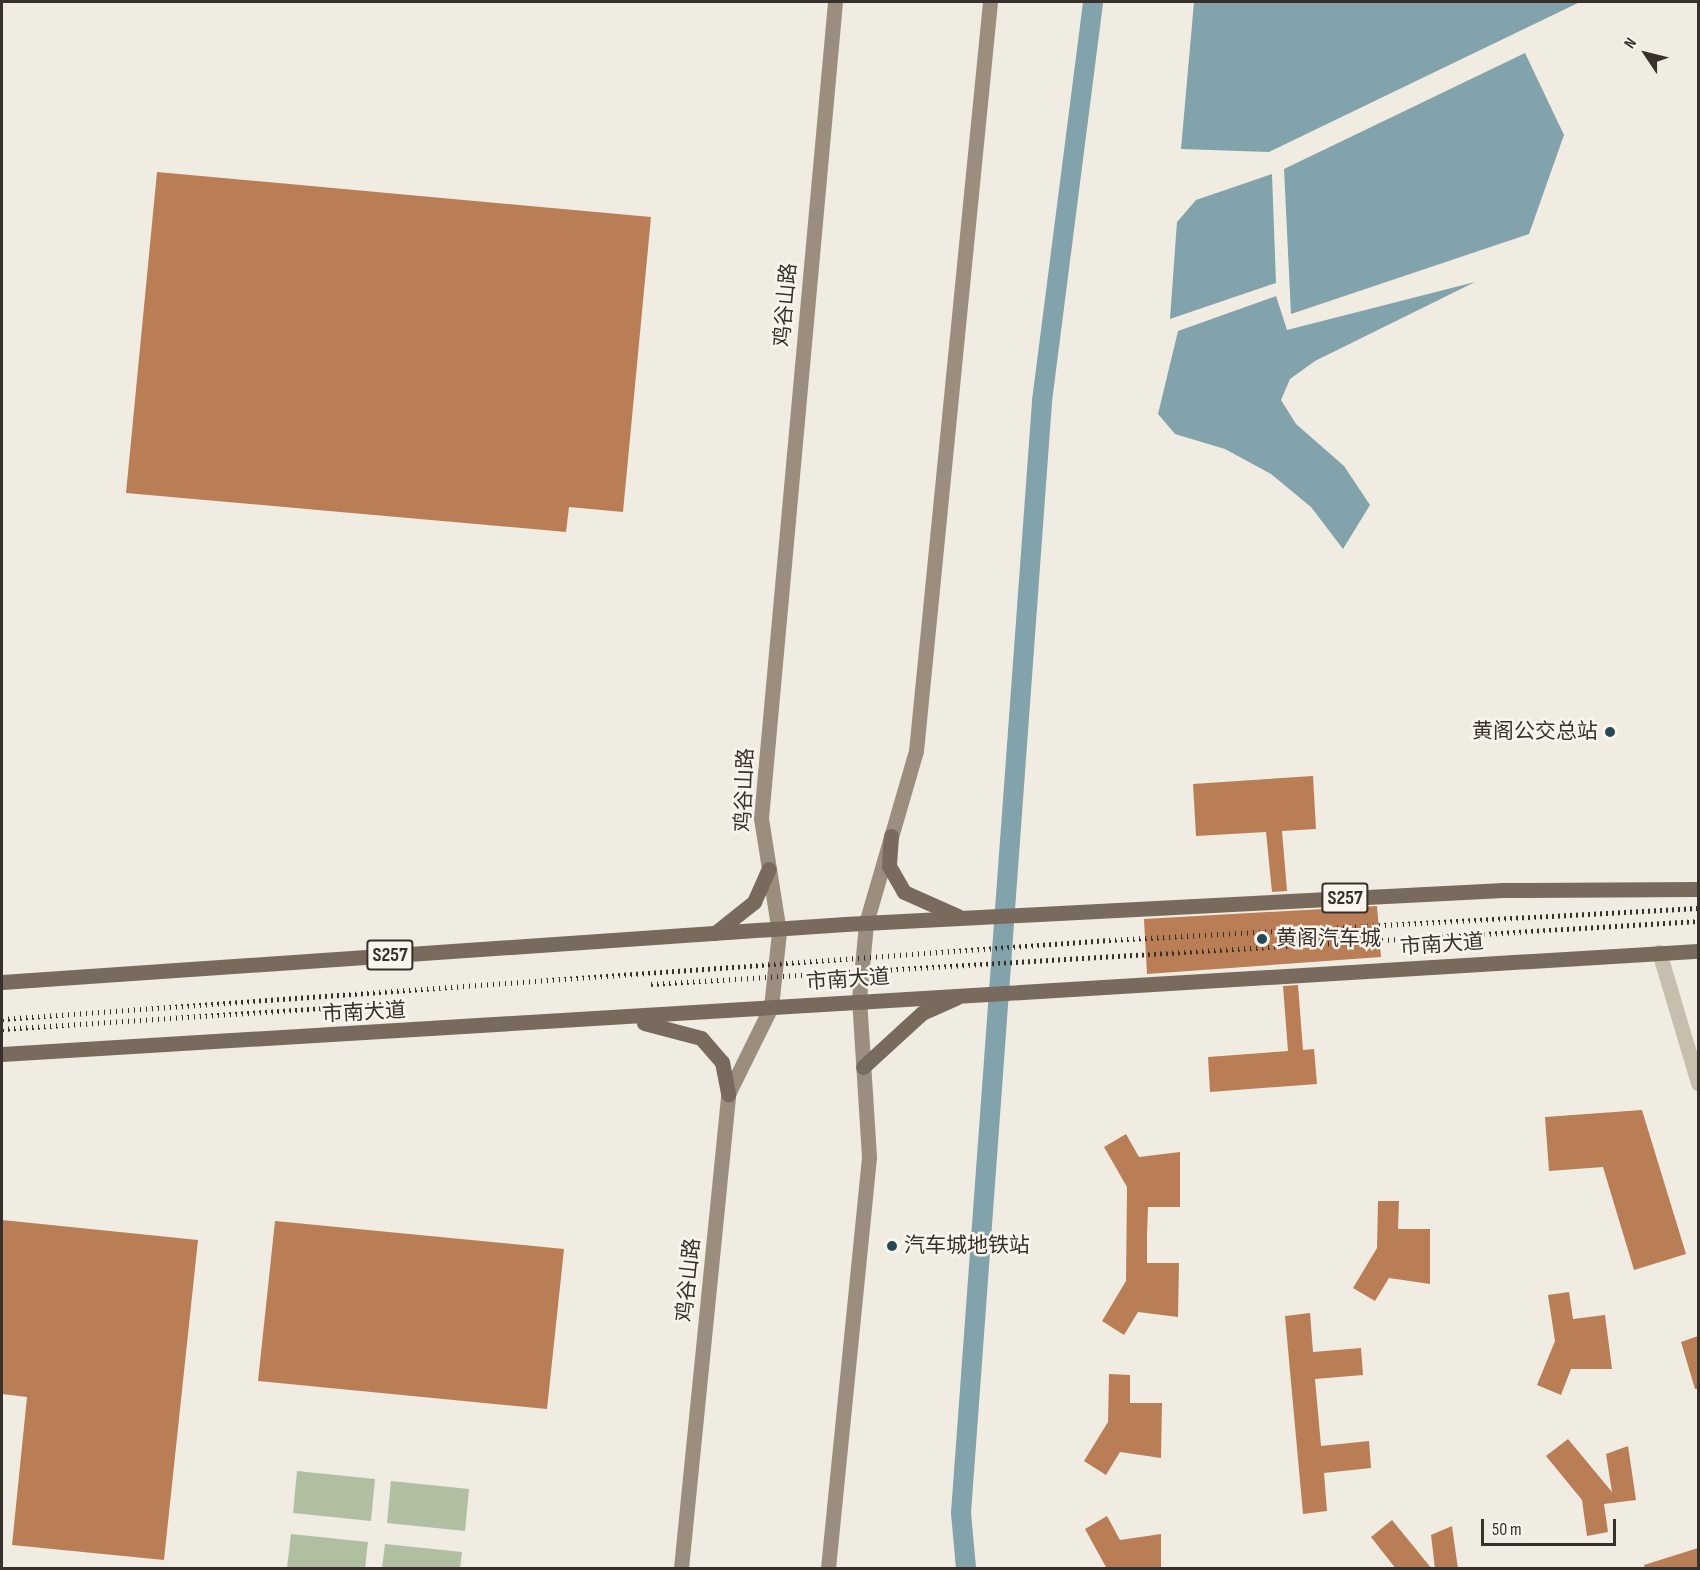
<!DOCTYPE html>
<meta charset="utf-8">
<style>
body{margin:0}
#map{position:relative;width:1700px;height:1570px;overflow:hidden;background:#f1ece1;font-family:"Sofia Sans Condensed","Noto Sans SC",sans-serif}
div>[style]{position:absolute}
.green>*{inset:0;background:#b0bfa2}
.water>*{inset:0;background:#82a3ab}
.canal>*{height:20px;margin:-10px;padding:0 10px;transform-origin:10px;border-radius:10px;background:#82a3ab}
.building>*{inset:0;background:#ba7e56}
.minor>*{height:15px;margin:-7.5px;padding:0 7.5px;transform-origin:7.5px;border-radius:7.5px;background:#c8bead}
.secondary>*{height:15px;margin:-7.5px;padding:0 7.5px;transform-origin:7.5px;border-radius:7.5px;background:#9c8e7f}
.primary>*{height:15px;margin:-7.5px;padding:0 7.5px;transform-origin:7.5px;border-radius:7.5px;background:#786b5e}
.rail>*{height:4.5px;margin-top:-2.25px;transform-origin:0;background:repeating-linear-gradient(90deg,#38312b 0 1.5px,transparent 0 6px)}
.dots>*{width:16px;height:16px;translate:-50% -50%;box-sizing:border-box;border:3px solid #f9f5ed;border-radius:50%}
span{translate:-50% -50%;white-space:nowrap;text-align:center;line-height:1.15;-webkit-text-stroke:5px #f9f5ed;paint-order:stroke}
.shield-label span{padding:2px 4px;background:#f9f5ed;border:2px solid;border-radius:4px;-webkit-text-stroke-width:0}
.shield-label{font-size:20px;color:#38312b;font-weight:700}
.street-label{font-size:21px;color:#38312b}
.poi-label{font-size:21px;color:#38312b}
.right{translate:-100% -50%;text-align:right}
.left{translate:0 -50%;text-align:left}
.frame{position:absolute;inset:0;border:3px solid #38312b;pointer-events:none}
.north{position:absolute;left:1616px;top:24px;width:60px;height:60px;-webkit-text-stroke:4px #f9f5ed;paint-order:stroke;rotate:305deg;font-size:16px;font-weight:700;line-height:24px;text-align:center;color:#38312b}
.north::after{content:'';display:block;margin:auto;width:21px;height:27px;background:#38312b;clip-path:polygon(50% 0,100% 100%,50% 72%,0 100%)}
.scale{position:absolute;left:1481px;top:1519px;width:135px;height:27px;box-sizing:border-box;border:3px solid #38312b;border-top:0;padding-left:8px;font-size:18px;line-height:21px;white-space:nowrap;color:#38312b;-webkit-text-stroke:4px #f9f5ed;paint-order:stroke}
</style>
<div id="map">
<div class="green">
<div style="clip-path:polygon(297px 1471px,375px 1479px,371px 1521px,293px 1513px)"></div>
<div style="clip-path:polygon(391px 1481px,469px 1489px,465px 1531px,387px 1523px)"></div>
<div style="clip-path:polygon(291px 1534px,368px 1542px,365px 1568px,287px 1568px)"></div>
<div style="clip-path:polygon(385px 1544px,462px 1552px,460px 1568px,382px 1568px)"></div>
</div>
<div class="water">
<div style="clip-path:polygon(1194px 2px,1580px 2px,1269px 152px,1181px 149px)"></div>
<div style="clip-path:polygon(1525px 53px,1564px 135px,1529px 234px,1291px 314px,1284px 169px)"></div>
<div style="clip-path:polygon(1272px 174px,1276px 283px,1170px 319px,1177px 222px,1196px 200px)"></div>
<div style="clip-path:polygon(1475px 282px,1315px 361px,1290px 379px,1281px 400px,1296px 424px,1344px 466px,1370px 505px,1343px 549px,1311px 507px,1271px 474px,1225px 449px,1175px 434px,1158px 414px,1178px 331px,1276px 296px,1287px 330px)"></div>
</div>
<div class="canal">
<div style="left:966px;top:1568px;width:55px;rotate:-95.2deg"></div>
<div style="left:961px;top:1513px;width:1115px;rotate:-85.83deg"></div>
<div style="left:1042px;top:401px;width:402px;rotate:-82.7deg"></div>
</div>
<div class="building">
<div style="clip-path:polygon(157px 172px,651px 217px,623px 512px,569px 507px,566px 532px,126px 493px)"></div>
<div style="clip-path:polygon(1313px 776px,1316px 829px,1282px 831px,1287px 891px,1272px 892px,1266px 832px,1196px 836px,1193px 784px)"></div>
<div style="clip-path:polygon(1377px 906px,1381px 957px,1147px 974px,1144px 919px)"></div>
<div style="clip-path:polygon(1298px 985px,1303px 1050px,1314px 1049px,1317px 1084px,1210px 1092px,1208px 1057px,1288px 1051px,1283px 986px)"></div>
<div style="clip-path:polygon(1642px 1110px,1686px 1254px,1634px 1270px,1603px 1167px,1549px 1171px,1545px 1117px)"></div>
<div style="clip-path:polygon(1126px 1134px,1139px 1157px,1180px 1152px,1180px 1207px,1148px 1207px,1147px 1235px,1147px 1263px,1179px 1263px,1178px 1317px,1138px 1312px,1124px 1335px,1102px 1321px,1126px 1281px,1127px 1187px,1104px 1147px)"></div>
<div style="clip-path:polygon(1378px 1201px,1399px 1201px,1398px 1229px,1430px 1229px,1430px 1284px,1389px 1278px,1375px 1301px,1353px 1288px,1377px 1248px)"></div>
<div style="clip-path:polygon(2px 1220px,198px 1240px,164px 1560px,12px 1545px,27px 1397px,2px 1394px)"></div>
<div style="clip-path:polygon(275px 1221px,564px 1249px,547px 1409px,258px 1381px)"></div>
<div style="clip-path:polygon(1569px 1292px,1573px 1319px,1605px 1315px,1612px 1369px,1571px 1369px,1561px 1395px,1537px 1385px,1555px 1341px,1548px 1295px)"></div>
<div style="clip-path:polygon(1310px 1313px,1313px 1352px,1361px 1348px,1363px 1375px,1315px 1379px,1321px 1446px,1369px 1441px,1371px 1468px,1324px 1473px,1327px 1511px,1303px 1514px,1285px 1316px)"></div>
<div style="clip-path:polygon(1698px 1336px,1698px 1389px,1695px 1389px,1681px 1342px)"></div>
<div style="clip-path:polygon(1109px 1374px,1130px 1375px,1130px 1403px,1162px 1403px,1161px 1458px,1120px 1452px,1106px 1475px,1084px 1461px,1108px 1422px)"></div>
<div style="clip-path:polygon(1568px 1439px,1612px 1492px,1606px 1454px,1628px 1446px,1636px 1500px,1604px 1504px,1608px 1532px,1587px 1536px,1582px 1500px,1546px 1456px)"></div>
<div style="clip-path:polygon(1107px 1516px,1120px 1540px,1161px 1534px,1161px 1569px,1107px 1569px,1085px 1529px)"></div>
<div style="clip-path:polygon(1392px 1520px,1432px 1569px,1396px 1569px,1371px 1537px)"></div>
<div style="clip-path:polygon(1452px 1526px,1458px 1569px,1435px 1569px,1431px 1535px)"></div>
<div style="clip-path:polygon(1698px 1548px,1698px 1569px,1645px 1569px,1644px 1565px)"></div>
</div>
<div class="minor">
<div style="left:1659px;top:952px;width:137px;rotate:73.4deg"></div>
</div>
<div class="secondary">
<div style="left:681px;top:1568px;width:476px;rotate:-84.3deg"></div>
<div style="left:728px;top:1094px;width:97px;rotate:-63.7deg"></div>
<div style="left:771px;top:1007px;width:75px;rotate:-83.9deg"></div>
<div style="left:779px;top:932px;width:115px;rotate:-99deg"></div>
<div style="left:761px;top:818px;width:819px;rotate:-84.82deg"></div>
<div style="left:828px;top:1568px;width:413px;rotate:-84.3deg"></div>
<div style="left:869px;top:1157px;width:158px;rotate:-93.6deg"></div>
<div style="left:859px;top:999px;width:76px;rotate:-84.7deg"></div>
<div style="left:866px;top:923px;width:179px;rotate:-73.8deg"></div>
<div style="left:916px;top:751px;width:753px;rotate:-84.36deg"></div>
</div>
<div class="primary">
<div style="left:891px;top:836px;width:30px;rotate:94deg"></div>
<div style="left:889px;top:866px;width:30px;rotate:60deg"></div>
<div style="left:904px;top:892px;width:59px;rotate:24deg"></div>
<div style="left:715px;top:933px;width:50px;rotate:-38.5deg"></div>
<div style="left:754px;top:902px;width:36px;rotate:-66deg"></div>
<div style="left:2px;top:982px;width:845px;rotate:-3.94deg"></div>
<div style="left:845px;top:924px;width:659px;rotate:-2.96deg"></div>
<div style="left:1503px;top:890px;width:195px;rotate:-0.3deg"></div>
<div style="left:644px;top:1023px;width:59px;rotate:14.7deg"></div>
<div style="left:701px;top:1038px;width:32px;rotate:49deg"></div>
<div style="left:722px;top:1062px;width:33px;rotate:79deg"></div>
<div style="left:2px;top:1054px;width:1699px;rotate:-3.48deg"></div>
<div style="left:863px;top:1067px;width:80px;rotate:-42.5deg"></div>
<div style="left:922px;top:1013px;width:37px;rotate:-24deg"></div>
</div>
<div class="rail">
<div style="left:651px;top:984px;width:1049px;rotate:-3.44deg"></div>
<div style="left:2px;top:1019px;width:1110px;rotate:-4.08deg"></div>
<div style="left:1109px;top:940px;width:590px;rotate:-3.11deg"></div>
<div style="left:2px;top:1029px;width:402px;rotate:-3.7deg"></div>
</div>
<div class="dots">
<div style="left:1610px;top:732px;background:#254a55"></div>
<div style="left:1262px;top:939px;background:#254a55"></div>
<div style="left:892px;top:1246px;background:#254a55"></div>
</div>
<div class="shield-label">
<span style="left:1345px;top:898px">S257</span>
<span style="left:390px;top:955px">S257</span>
</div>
<div class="street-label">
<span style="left:786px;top:305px;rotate:-85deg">鸡谷山路</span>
<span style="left:745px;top:790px;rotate:-88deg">鸡谷山路</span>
<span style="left:1442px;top:945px;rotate:-4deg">市南大道</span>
<span style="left:848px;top:980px;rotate:-4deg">市南大道</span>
<span style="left:364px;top:1013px;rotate:-3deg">市南大道</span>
<span style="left:689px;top:1280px;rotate:-84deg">鸡谷山路</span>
</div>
<div class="poi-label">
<span class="right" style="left:1598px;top:732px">黄阁公交总站</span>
<span class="left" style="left:1276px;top:939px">黄阁汽车城</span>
<span class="left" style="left:904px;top:1246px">汽车城地铁站</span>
</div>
<div class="frame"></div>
<div class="north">N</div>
<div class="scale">50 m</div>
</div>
